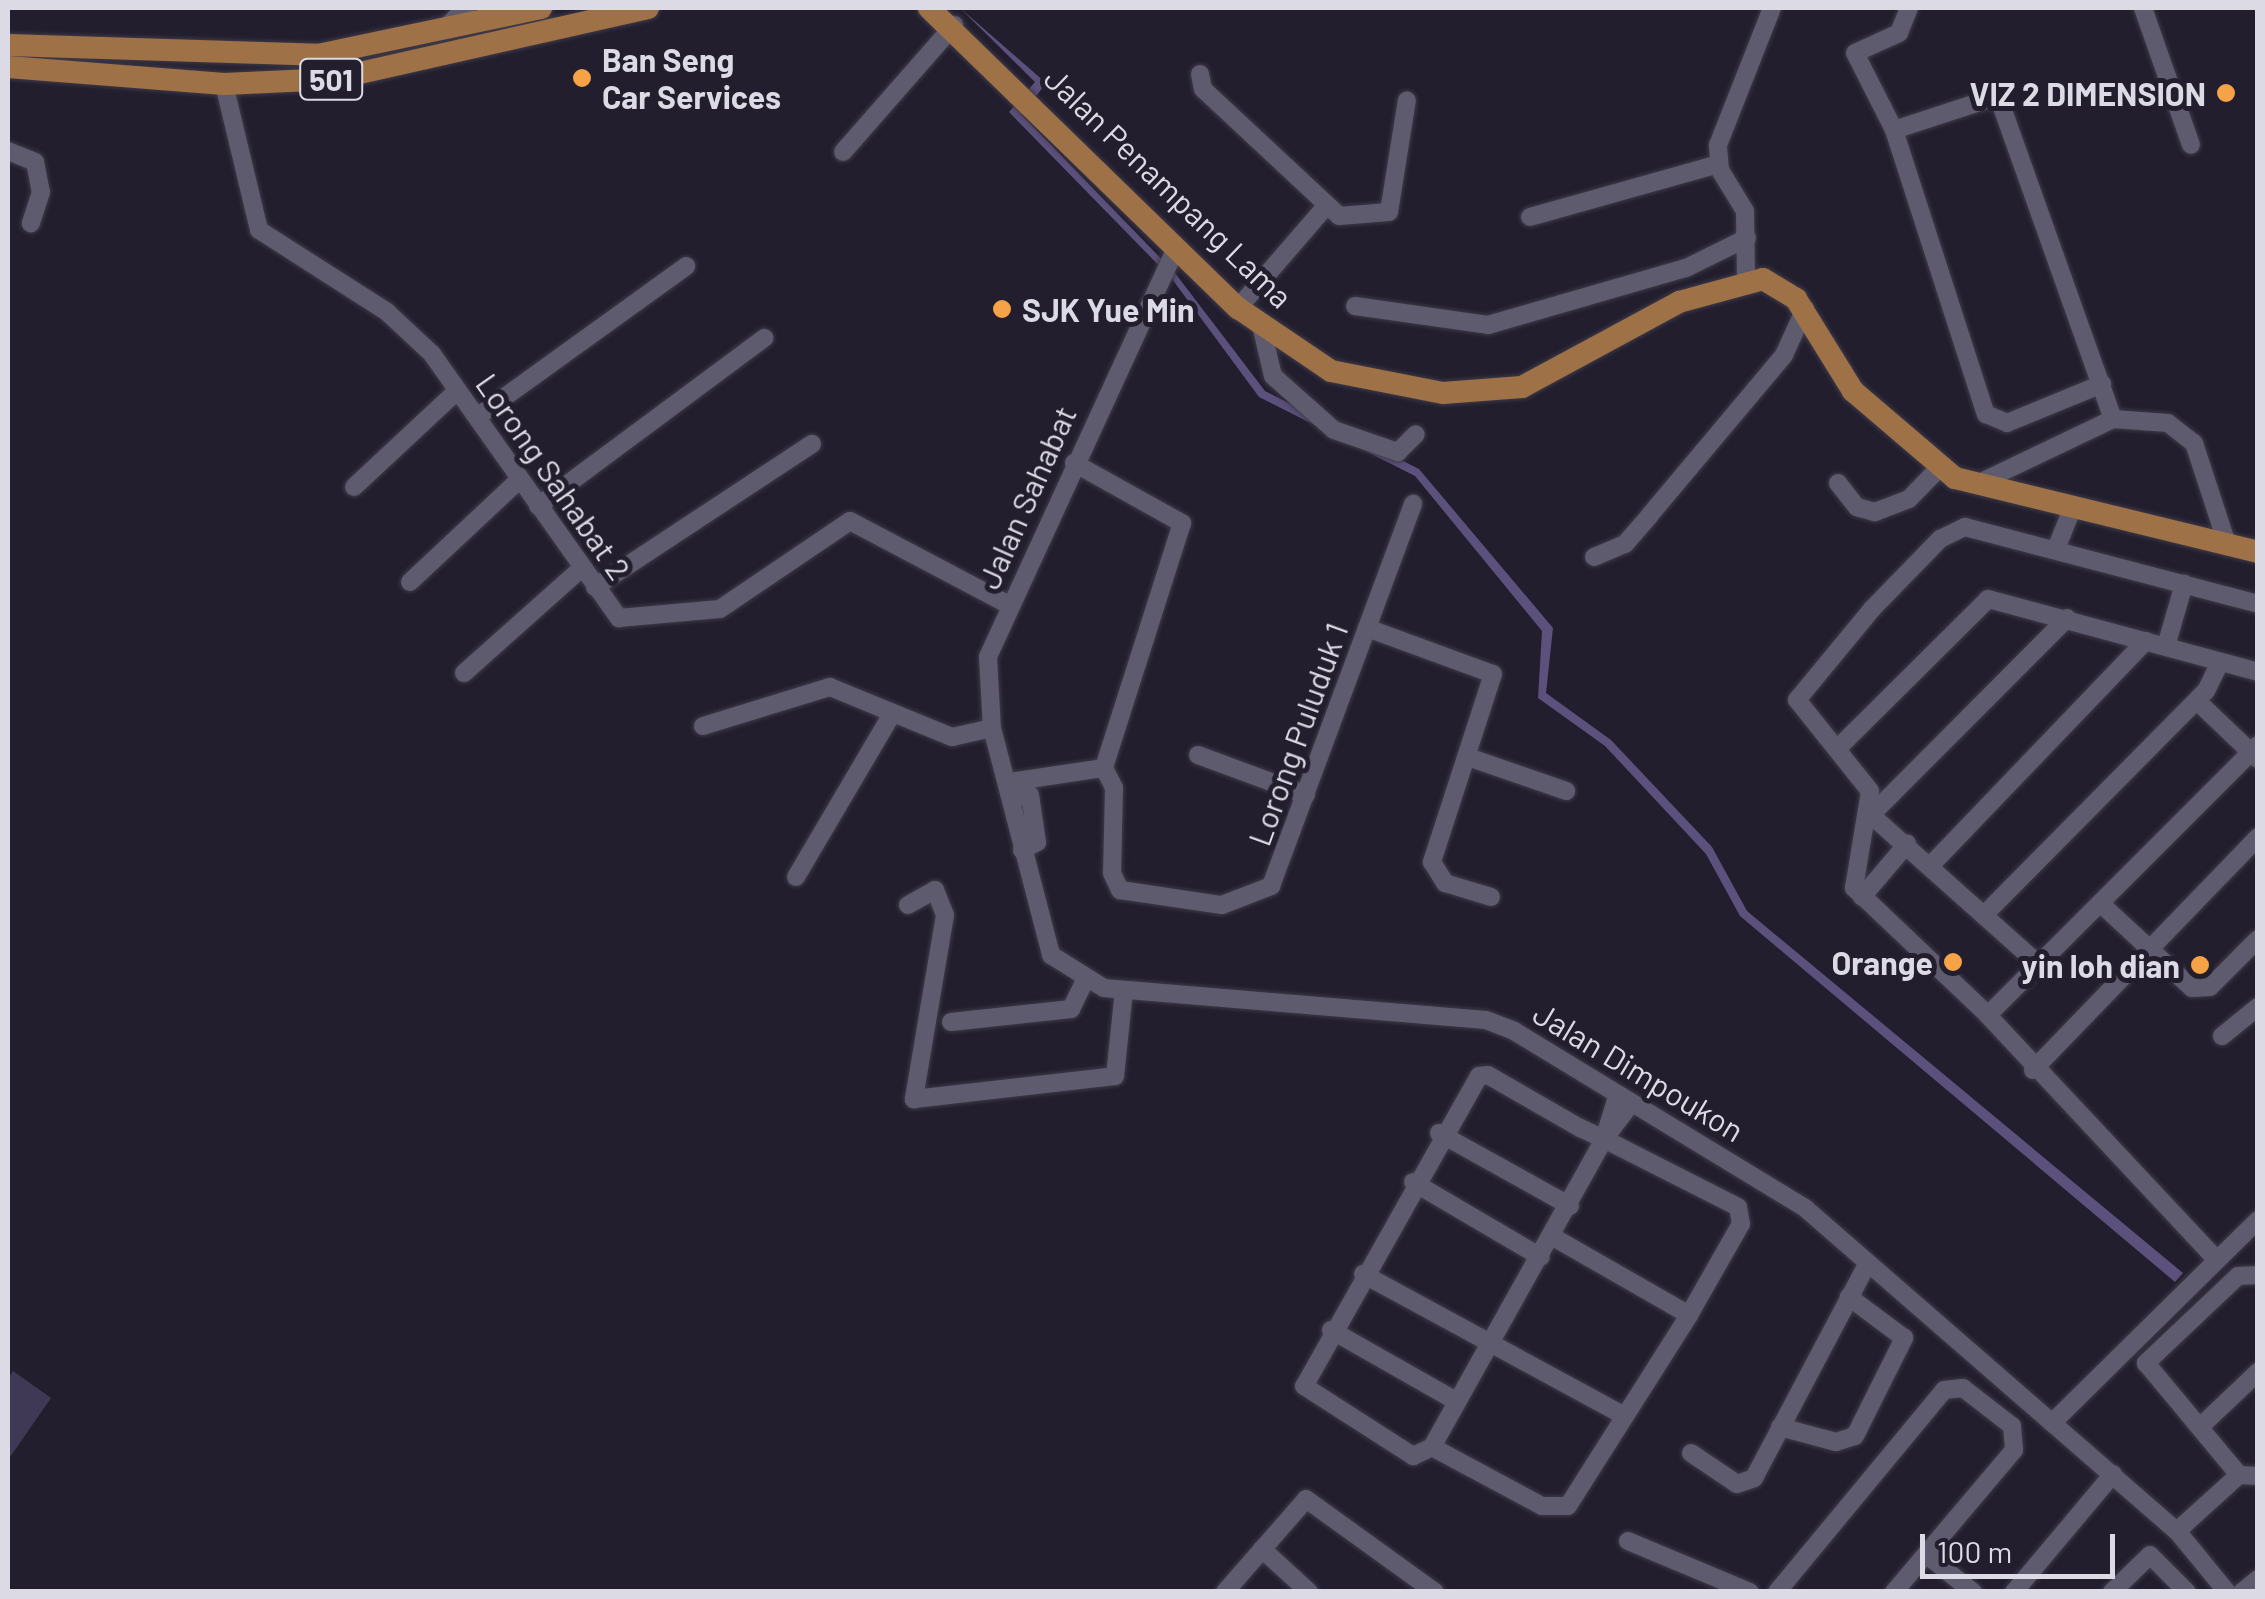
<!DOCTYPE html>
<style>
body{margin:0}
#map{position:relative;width:2265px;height:1599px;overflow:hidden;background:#221e2e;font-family:Barlow,sans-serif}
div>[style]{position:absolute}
.green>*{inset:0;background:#403956}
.water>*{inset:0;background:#5c507c}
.roads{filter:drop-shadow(0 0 2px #3e3a48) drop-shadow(0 0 2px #3e3a48)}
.minor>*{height:18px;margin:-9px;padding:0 9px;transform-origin:9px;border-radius:9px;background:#5f5b6e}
.major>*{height:22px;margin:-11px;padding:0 11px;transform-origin:11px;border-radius:11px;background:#9f7146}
.dots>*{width:28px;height:28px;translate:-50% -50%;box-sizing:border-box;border:5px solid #221e2e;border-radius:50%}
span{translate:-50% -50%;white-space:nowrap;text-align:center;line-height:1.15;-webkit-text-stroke:10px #221e2e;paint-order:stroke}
.shield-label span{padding:2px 8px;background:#221e2e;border:2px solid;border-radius:8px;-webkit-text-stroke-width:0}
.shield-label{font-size:30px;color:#dcdae5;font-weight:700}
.poi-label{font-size:32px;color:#dcdae5;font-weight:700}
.left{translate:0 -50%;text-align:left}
.right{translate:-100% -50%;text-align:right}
.street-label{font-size:32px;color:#dcdae5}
.frame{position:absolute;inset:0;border:10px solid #dcdae5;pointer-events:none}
.scale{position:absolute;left:1920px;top:1534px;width:195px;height:45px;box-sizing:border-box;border:5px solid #dcdae5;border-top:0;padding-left:12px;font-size:30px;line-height:35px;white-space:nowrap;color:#dcdae5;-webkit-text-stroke:8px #221e2e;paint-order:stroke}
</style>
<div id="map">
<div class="green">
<div style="clip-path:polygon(13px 1371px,51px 1398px,8px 1460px,8px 1379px)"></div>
</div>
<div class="water">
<div style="clip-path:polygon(960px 8px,1046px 83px,1022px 115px,1175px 273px,1265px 391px,1419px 469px,1553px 628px,1546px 693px,1611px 740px,1712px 847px,1747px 911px,2183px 1273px,2175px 1282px,1740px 916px,1706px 854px,1605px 746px,1538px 698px,1542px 631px,1415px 476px,1259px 397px,1172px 279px,1009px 112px,1035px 82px)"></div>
</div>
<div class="roads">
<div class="minor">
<div style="left:1909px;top:8px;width:27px;rotate:112deg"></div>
<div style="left:1899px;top:33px;width:48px;rotate:155.6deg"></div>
<div style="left:1855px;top:53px;width:86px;rotate:63.1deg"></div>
<div style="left:1894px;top:130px;width:299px;rotate:72.1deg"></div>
<div style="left:1986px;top:414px;width:23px;rotate:23deg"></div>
<div style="left:2007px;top:423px;width:103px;rotate:-22.3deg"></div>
<div style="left:2143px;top:8px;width:145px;rotate:70.7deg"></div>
<div style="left:445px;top:28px;width:29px;rotate:-44deg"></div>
<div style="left:1200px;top:74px;width:15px;rotate:79deg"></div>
<div style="left:1203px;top:89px;width:186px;rotate:43deg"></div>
<div style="left:1339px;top:216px;width:50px;rotate:-4.6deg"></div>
<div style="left:1389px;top:212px;width:113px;rotate:-80.9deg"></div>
<div style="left:224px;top:84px;width:150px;rotate:76.5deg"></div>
<div style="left:259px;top:230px;width:152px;rotate:32.6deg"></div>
<div style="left:387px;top:312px;width:62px;rotate:43deg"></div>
<div style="left:432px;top:354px;width:324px;rotate:54.7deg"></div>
<div style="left:619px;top:618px;width:101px;rotate:-5.1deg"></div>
<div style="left:720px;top:609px;width:157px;rotate:-34.1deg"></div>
<div style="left:850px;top:521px;width:180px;rotate:27.8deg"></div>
<div style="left:1894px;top:130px;width:109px;rotate:-18.1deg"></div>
<div style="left:1998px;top:96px;width:343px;rotate:70.4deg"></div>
<div style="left:8px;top:151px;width:29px;rotate:22deg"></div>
<div style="left:35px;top:162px;width:31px;rotate:79deg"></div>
<div style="left:41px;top:192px;width:33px;rotate:108deg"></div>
<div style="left:843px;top:152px;width:169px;rotate:-48.8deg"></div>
<div style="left:1530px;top:217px;width:195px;rotate:-15.7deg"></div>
<div style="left:1176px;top:248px;width:450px;rotate:114.7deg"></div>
<div style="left:988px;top:657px;width:71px;rotate:86.8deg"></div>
<div style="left:992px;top:728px;width:235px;rotate:75.4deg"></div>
<div style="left:1051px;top:955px;width:62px;rotate:31.9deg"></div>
<div style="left:1104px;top:988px;width:383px;rotate:4.8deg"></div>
<div style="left:1486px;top:1020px;width:30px;rotate:21deg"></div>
<div style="left:1514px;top:1031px;width:341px;rotate:31.3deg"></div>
<div style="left:1805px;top:1208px;width:493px;rotate:41deg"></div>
<div style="left:2177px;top:1531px;width:79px;rotate:50.7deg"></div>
<div style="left:1746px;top:277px;width:66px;rotate:-90.9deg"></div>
<div style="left:1745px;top:211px;width:48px;rotate:-121.4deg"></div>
<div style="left:1720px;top:170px;width:25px;rotate:-95deg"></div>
<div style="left:1718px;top:145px;width:147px;rotate:-68.5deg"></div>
<div style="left:1355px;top:306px;width:134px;rotate:8.1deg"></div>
<div style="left:1488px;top:325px;width:206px;rotate:-16.1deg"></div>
<div style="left:1686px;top:268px;width:68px;rotate:-26.2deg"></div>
<div style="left:1238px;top:308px;width:135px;rotate:-49.2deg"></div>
<div style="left:1261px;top:325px;width:52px;rotate:76.8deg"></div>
<div style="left:1273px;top:376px;width:81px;rotate:41.5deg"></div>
<div style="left:1334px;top:430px;width:68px;rotate:19deg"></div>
<div style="left:1398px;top:452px;width:25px;rotate:-45deg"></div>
<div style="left:477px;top:417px;width:258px;rotate:-35.8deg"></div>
<div style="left:1074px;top:463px;width:124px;rotate:29.1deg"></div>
<div style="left:1182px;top:523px;width:257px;rotate:107.7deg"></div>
<div style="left:1838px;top:483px;width:31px;rotate:52deg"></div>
<div style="left:1857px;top:507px;width:19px;rotate:16deg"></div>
<div style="left:1875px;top:512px;width:36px;rotate:-21deg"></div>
<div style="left:1909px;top:499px;width:43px;rotate:-45.9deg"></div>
<div style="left:1977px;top:484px;width:151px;rotate:-25.5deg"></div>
<div style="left:2113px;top:419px;width:55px;rotate:4.2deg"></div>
<div style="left:2168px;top:423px;width:33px;rotate:38deg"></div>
<div style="left:2194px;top:443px;width:106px;rotate:71.9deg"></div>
<div style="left:354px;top:487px;width:141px;rotate:-43deg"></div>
<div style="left:538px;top:506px;width:282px;rotate:-36.6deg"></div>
<div style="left:2056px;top:549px;width:43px;rotate:-68.2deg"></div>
<div style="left:1594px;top:557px;width:34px;rotate:-23deg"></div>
<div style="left:1625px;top:544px;width:37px;rotate:-49deg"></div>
<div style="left:1649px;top:516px;width:210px;rotate:-50deg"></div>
<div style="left:1784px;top:355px;width:51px;rotate:-65.5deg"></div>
<div style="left:410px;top:582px;width:149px;rotate:-43.1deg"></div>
<div style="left:595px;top:587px;width:260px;rotate:-33.4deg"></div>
<div style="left:1367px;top:628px;width:134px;rotate:20.1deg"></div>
<div style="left:1493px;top:674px;width:198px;rotate:108deg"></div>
<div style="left:1432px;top:862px;width:25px;rotate:58deg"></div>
<div style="left:1445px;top:883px;width:48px;rotate:16.9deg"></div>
<div style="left:2166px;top:646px;width:65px;rotate:-73.8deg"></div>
<div style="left:464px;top:673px;width:158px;rotate:-41.7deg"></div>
<div style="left:2197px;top:701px;width:84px;rotate:43.6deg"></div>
<div style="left:703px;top:726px;width:133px;rotate:-17.1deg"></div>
<div style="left:830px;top:687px;width:132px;rotate:22.3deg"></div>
<div style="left:952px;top:737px;width:41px;rotate:-12.7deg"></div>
<div style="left:1841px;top:745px;width:207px;rotate:-44.8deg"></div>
<div style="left:1988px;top:599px;width:280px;rotate:15.1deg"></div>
<div style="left:1198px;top:755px;width:115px;rotate:20.3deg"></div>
<div style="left:1468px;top:757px;width:104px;rotate:19.1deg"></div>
<div style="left:1104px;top:768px;width:22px;rotate:63deg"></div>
<div style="left:1114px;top:788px;width:85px;rotate:91.3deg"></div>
<div style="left:1112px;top:873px;width:19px;rotate:65deg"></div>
<div style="left:1120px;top:890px;width:103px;rotate:8.4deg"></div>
<div style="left:1222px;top:905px;width:53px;rotate:-21.2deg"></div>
<div style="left:1271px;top:886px;width:408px;rotate:-69.6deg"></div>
<div style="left:1010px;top:782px;width:95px;rotate:-8.5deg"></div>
<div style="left:1013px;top:798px;width:17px;rotate:-10deg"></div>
<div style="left:1030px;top:795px;width:48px;rotate:81.5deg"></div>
<div style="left:1037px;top:842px;width:17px;rotate:152deg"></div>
<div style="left:1871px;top:815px;width:278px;rotate:-45.1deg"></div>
<div style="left:1871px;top:815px;width:224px;rotate:41.7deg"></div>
<div style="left:1930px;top:866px;width:312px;rotate:-46.2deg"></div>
<div style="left:796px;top:877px;width:187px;rotate:-59.5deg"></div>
<div style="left:1862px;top:897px;width:70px;rotate:-49.7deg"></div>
<div style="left:2100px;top:903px;width:125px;rotate:42.7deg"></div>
<div style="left:2192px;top:988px;width:18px;rotate:-3deg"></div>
<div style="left:2210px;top:987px;width:68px;rotate:-45deg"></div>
<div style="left:908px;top:905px;width:31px;rotate:-29deg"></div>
<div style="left:935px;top:890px;width:27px;rotate:68deg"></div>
<div style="left:945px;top:915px;width:187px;rotate:99.6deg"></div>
<div style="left:914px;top:1099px;width:202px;rotate:-6.5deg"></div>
<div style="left:1115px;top:1076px;width:86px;rotate:-84deg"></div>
<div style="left:1984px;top:915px;width:315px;rotate:-45.3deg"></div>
<div style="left:2206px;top:691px;width:32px;rotate:-64deg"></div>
<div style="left:1988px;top:1015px;width:382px;rotate:-45deg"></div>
<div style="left:951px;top:1022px;width:121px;rotate:-6.2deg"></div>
<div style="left:1071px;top:1009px;width:30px;rotate:-64deg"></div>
<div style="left:2222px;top:1036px;width:46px;rotate:-38.9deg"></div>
<div style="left:2033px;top:1070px;width:324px;rotate:-46deg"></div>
<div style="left:1439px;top:1133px;width:150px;rotate:29.1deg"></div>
<div style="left:1604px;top:1139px;width:44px;rotate:-72.8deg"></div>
<div style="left:1413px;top:1182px;width:148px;rotate:30.4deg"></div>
<div style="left:1553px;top:1237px;width:157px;rotate:29.8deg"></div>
<div style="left:2215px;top:1258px;width:333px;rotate:-133.1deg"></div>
<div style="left:1988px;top:1015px;width:185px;rotate:-136.5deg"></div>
<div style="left:1854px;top:888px;width:98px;rotate:-80.6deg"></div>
<div style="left:1870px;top:791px;width:117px;rotate:-128.7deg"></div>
<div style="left:1797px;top:700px;width:118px;rotate:-50.5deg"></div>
<div style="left:1872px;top:609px;width:98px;rotate:-45.8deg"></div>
<div style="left:1940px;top:539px;width:28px;rotate:-26deg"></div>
<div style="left:1965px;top:527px;width:303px;rotate:14.7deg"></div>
<div style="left:1363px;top:1274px;width:298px;rotate:28.5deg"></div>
<div style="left:2258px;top:1275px;width:20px;rotate:177deg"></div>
<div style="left:2238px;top:1276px;width:127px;rotate:136.6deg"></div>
<div style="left:2146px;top:1363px;width:146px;rotate:50.3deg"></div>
<div style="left:2239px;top:1475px;width:19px;rotate:3deg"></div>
<div style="left:1331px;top:1330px;width:144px;rotate:29.6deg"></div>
<div style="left:2052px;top:1423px;width:289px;rotate:-44.6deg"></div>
<div style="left:2201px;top:1426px;width:79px;rotate:-43.5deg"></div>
<div style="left:1780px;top:1427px;width:58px;rotate:15deg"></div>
<div style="left:1836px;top:1442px;width:20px;rotate:-18deg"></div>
<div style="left:1855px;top:1436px;width:110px;rotate:-63.4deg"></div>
<div style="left:1904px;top:1338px;width:69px;rotate:-143.3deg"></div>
<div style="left:1432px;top:1447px;width:125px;rotate:28.2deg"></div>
<div style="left:1542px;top:1506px;width:26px"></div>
<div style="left:1568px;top:1506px;width:226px;rotate:-57.6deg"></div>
<div style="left:1689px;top:1315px;width:105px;rotate:-60.3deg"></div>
<div style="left:1741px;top:1224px;width:17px;rotate:-100deg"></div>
<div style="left:1738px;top:1207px;width:150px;rotate:-153.1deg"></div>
<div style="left:1604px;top:1139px;width:26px;rotate:-155deg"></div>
<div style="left:1580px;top:1128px;width:106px;rotate:-150.1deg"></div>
<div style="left:1488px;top:1075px;width:9px;rotate:174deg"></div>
<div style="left:1479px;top:1076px;width:356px;rotate:119.4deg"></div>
<div style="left:1304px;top:1386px;width:130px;rotate:32.7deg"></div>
<div style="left:1413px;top:1456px;width:21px;rotate:-25deg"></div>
<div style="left:1432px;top:1447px;width:353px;rotate:-60.8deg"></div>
<div style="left:1604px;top:1139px;width:43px;rotate:-52.6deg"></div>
<div style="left:1691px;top:1453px;width:55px;rotate:34deg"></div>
<div style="left:1737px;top:1484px;width:18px;rotate:-19deg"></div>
<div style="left:1754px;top:1478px;width:241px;rotate:-62.1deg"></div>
<div style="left:2177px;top:1531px;width:84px;rotate:-42.1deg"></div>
<div style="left:1628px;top:1541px;width:132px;rotate:22.7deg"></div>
<div style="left:1262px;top:1549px;width:64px;rotate:42.5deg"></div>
<div style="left:1927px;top:1555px;width:59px;rotate:38.8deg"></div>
<div style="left:1225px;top:1592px;width:123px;rotate:-48.9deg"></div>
<div style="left:1306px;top:1499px;width:159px;rotate:35.8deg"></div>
<div style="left:1777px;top:1592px;width:262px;rotate:-50.4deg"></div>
<div style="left:1944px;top:1390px;width:19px;rotate:-6deg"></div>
<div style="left:1963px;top:1388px;width:62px;rotate:37.8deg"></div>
<div style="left:2012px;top:1426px;width:24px;rotate:85deg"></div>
<div style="left:2014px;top:1450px;width:186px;rotate:130.2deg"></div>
<div style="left:2014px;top:1592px;width:154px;rotate:-50deg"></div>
<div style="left:2112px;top:1592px;width:53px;rotate:-44.2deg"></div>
<div style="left:2150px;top:1555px;width:52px;rotate:45deg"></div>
<div style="left:2242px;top:1592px;width:21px;rotate:-39deg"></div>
</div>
<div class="major">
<div style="left:929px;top:8px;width:431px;rotate:44.2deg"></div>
<div style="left:1238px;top:308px;width:112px;rotate:34.1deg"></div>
<div style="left:1331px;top:371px;width:114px;rotate:11.1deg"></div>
<div style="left:1443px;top:393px;width:79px;rotate:-4.3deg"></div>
<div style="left:1522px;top:387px;width:179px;rotate:-28.4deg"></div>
<div style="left:1679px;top:302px;width:87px;rotate:-15.3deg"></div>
<div style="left:1763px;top:279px;width:39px;rotate:31deg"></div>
<div style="left:1796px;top:299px;width:108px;rotate:58.2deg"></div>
<div style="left:1853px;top:391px;width:134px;rotate:40.5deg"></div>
<div style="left:1955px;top:478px;width:312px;rotate:13.7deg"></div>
<div style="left:8px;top:45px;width:310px;rotate:1.8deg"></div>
<div style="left:318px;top:55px;width:228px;rotate:-11.9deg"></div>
<div style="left:8px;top:67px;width:217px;rotate:4.5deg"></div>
<div style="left:224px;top:84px;width:109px;rotate:-2.6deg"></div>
<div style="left:333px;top:79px;width:323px;rotate:-12.7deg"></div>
</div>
</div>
<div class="dots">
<div style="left:582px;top:78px;background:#f6a247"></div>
<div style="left:2226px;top:93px;background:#f6a247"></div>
<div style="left:1002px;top:309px;background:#f6a247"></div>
<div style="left:1953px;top:962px;background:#f6a247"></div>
<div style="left:2200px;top:965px;background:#f6a247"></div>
</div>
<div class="shield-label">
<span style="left:331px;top:79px">501</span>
</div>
<div class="poi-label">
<span class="left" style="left:602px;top:78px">Ban Seng<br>Car Services</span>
<span class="right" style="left:2206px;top:93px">VIZ 2 DIMENSION</span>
<span class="left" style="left:1022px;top:309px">SJK Yue Min</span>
<span class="right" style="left:1933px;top:962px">Orange</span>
<span class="right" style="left:2180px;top:965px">yin loh dian</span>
</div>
<div class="street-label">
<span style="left:1169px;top:187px;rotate:44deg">Jalan Penampang Lama</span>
<span style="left:554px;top:476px;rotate:55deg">Lorong Sahabat 2</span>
<span style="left:1026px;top:497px;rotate:-66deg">Jalan Sahabat</span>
<span style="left:1297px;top:734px;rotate:-70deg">Lorong Puluduk 1</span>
<span style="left:1639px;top:1071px;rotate:31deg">Jalan Dimpoukon</span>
</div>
<div class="frame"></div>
<div class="scale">100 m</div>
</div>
